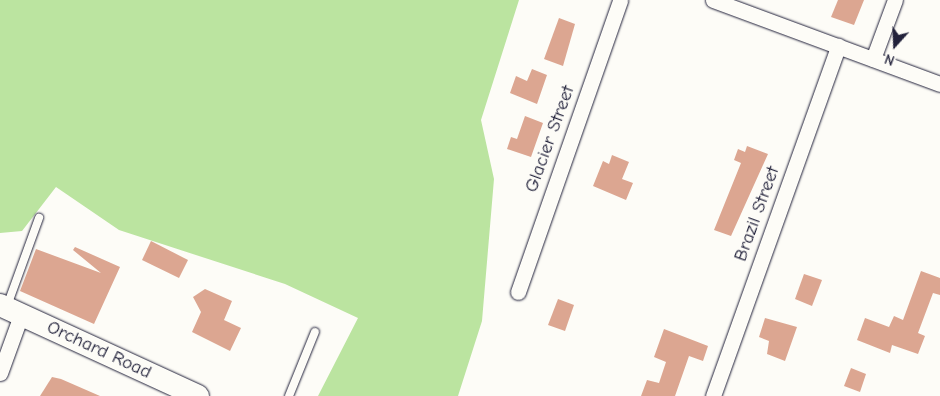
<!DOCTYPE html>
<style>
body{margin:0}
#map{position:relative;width:940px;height:396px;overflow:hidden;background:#fdfcf7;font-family:"Comic Neue",sans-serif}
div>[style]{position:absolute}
.green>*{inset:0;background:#bbe4a0}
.building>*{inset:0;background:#dca691}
.roads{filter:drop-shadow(0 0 1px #22223b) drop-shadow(0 0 1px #22223b)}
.lane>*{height:8px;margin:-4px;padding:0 4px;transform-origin:4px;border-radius:4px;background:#fdfcf7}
.street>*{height:15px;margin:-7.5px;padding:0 7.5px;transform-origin:7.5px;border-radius:7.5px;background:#fdfcf7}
.secondary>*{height:22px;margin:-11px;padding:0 11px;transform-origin:11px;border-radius:11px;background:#fdfcf7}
span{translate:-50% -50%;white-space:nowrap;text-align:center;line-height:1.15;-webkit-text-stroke:4px #fdfcf7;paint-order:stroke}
.street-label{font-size:19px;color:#22223b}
.north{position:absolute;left:870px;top:20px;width:50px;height:50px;-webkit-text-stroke:4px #fdfcf7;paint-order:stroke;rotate:200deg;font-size:14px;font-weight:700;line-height:20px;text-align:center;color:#22223b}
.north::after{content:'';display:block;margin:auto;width:18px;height:22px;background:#22223b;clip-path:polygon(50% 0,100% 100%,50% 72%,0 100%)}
</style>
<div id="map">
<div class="green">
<div style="clip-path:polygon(0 0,519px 0,481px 120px,494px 179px,482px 321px,458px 396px,318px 396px,358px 318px,285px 284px,119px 230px,56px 187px,22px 231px,0 233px)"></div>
</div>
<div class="building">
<div style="clip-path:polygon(838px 0,864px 0,854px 25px,831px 17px)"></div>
<div style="clip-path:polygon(559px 18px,575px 24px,563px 66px,544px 59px)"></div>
<div style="clip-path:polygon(532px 69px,547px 75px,537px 104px,510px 93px,516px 76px,527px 81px)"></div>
<div style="clip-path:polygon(525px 116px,543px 123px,531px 157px,507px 149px,511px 137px,517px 139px)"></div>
<div style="clip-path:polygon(747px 146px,768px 154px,731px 236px,714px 230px,741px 163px,734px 160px,738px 149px,745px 152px)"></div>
<div style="clip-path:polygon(612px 155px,629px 162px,622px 179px,633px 183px,626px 200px,593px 186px,603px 161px,609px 164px)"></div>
<div style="clip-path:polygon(151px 241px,188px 260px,179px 278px,142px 260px)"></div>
<div style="clip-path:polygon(75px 247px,120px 267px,94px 324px,20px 291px,36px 249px,101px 273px,73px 250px)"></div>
<div style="clip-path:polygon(921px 271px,940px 278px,940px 295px,933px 293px,918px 333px,925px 336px,918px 354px,892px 345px,890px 353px,857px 340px,865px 318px,889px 327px,894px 316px,903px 320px)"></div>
<div style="clip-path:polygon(804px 274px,822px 280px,812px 306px,795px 299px)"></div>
<div style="clip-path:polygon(205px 289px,232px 301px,224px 320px,241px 328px,230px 351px,192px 332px,201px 312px,193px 297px)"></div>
<div style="clip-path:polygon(558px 299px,574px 305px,565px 331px,548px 325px)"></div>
<div style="clip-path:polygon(765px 318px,797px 327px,785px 361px,767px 354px,769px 341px,759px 337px)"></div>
<div style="clip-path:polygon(664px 329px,708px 346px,703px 361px,689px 356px,675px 396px,641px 396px,647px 380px,659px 383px,666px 362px,654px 357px)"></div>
<div style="clip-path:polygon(851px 368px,866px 374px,860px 392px,844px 386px)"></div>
<div style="clip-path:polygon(52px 377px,61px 379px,100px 396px,40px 396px)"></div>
</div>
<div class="roads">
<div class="lane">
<div style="left:7px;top:306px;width:94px;rotate:-70deg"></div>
<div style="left:289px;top:396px;width:69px;rotate:-67.9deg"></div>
</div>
<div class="street">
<div style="left:713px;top:0;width:242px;rotate:20.3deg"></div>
<div style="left:873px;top:59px;width:63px;rotate:-69.6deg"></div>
<div style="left:518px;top:292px;width:309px;rotate:-70.7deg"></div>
<div style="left:0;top:373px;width:62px;rotate:-70.1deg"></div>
<div style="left:713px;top:396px;width:372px;rotate:-70.3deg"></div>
</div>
<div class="secondary">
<div style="left:0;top:305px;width:218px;rotate:24.7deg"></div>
</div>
</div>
<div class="street-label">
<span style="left:550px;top:139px;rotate:-70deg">Glacier Street</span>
<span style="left:757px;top:214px;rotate:-70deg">Brazil Street</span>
<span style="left:99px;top:350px;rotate:25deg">Orchard Road</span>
</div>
<div class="north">N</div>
</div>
